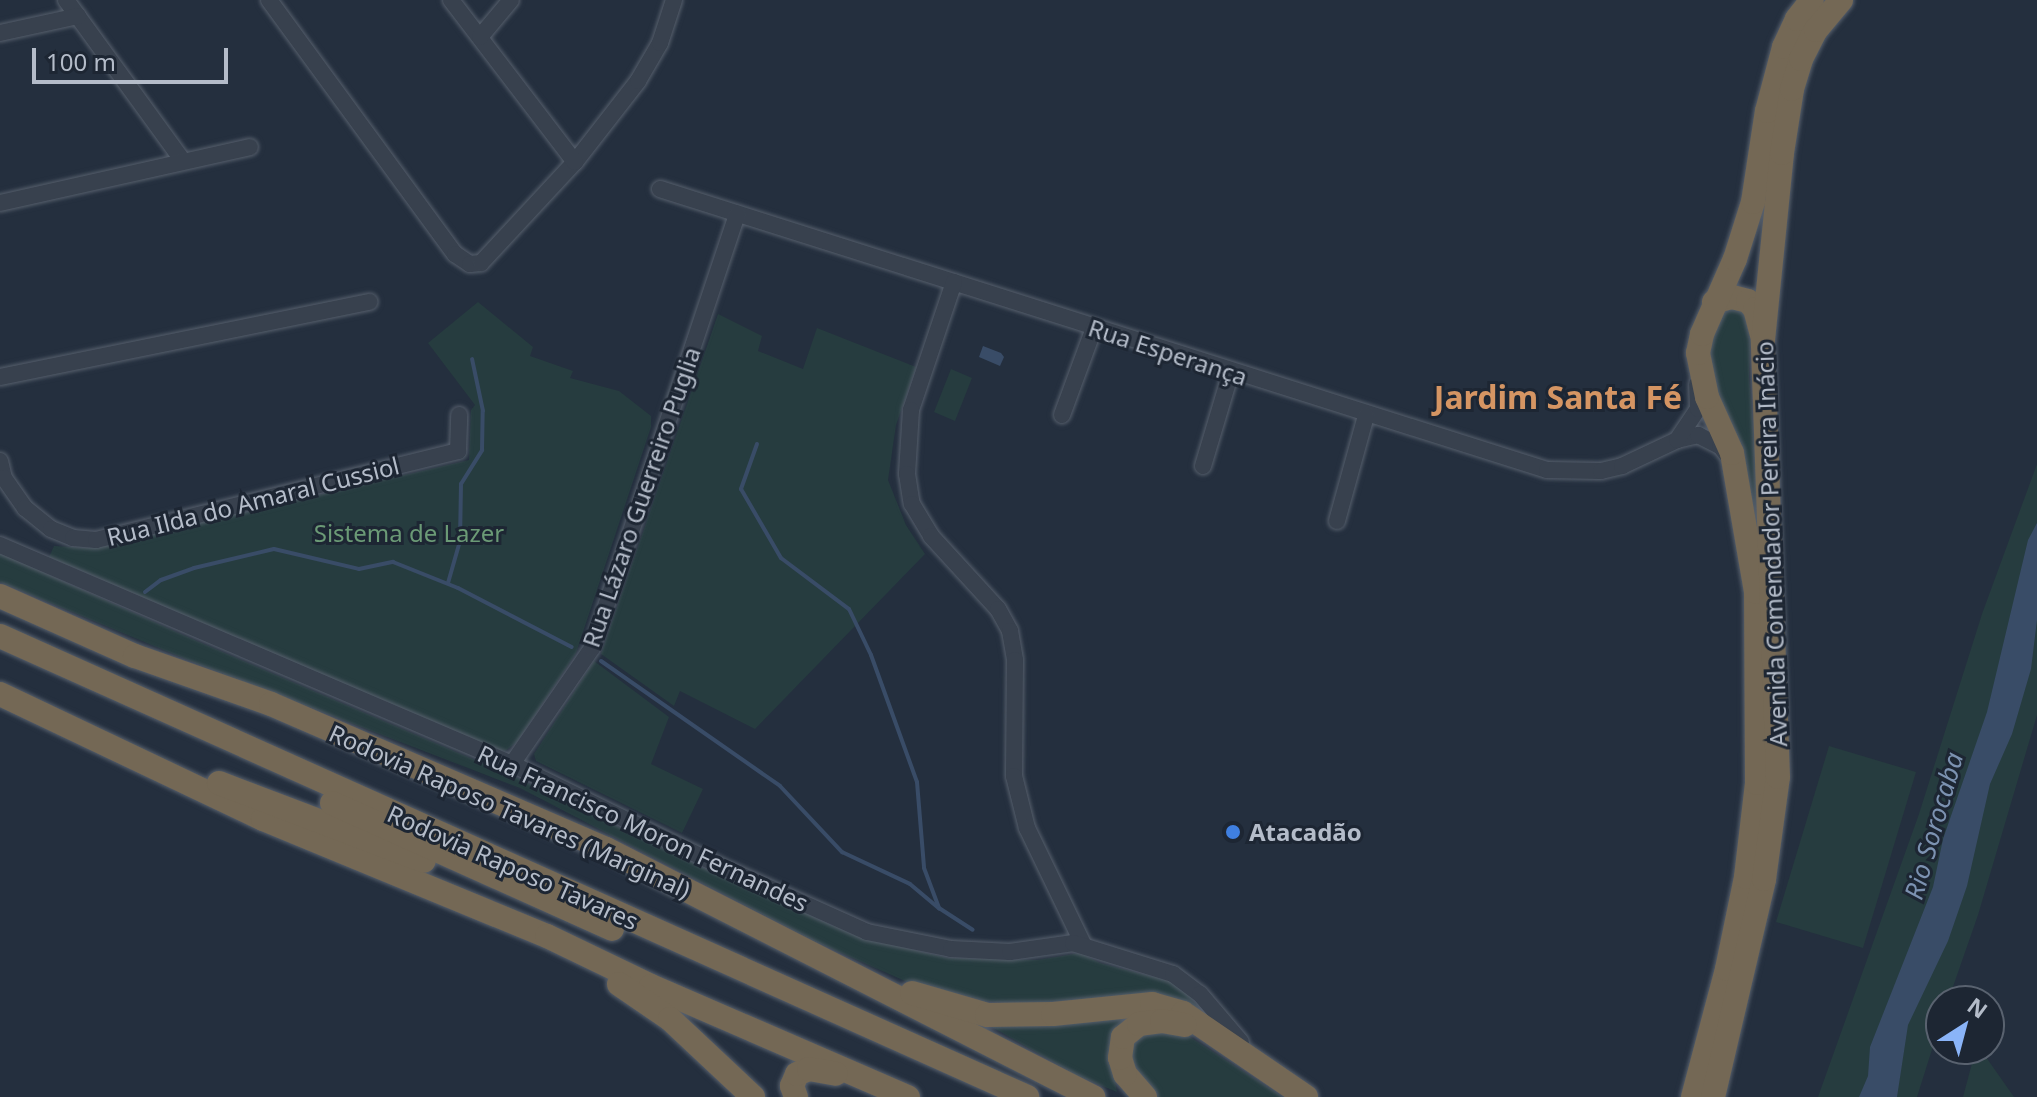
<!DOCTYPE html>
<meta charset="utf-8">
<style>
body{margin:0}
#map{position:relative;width:2037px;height:1097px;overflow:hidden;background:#242f3e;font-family:"Noto Sans",sans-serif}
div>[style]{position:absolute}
.green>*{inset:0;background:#263c3f}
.water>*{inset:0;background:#394c67}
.stream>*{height:4px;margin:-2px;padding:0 2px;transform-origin:2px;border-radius:2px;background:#394c67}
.roads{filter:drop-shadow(0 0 2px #565f6c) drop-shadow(0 0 2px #565f6c)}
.minor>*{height:16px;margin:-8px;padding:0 8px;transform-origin:8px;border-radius:8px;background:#38414e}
.highway>*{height:24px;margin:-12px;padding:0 12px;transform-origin:12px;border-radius:12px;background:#746855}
.dots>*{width:22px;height:22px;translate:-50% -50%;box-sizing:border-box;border:4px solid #1d2633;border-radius:50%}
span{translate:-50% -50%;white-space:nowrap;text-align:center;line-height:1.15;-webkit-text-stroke:6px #1d2633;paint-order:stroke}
.street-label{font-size:24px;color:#b4bcc9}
.park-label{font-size:24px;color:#6b9a76}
.poi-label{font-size:24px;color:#b4bcc9;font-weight:700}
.left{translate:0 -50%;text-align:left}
.water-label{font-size:26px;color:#7c92b1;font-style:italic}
.district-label{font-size:32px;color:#d59563;font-weight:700}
.north{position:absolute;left:1925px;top:985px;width:80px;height:80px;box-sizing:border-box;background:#1d2633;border:2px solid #59626f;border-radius:50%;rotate:36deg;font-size:22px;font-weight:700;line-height:32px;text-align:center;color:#b4bcc9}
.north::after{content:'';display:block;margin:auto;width:28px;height:36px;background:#8ab4f8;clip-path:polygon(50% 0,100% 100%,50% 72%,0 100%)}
.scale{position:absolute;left:32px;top:48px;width:196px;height:36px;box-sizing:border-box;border:4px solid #b4bcc9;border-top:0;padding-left:10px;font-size:24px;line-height:28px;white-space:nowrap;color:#b4bcc9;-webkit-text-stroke:6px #1d2633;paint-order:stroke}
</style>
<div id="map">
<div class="green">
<div style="clip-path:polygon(478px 302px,533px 347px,530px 356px,573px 371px,570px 378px,619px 391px,651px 416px,651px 427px,576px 653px,517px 742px,505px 751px,494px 749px,49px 557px,54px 546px,90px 548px,469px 460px,471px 410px,475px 405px,428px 343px)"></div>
<div style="clip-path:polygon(1728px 308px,1743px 311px,1751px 324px,1749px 376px,1760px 517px,1756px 520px,1708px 383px,1706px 343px,1720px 314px)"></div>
<div style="clip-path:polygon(718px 314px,762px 336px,758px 351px,803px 369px,817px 328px,916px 367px,896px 425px,888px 480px,906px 525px,925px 554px,755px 729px,680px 691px,674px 706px,601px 654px)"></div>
<div style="clip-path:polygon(951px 369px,972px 378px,955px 421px,934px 412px)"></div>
<div style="clip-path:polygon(2037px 464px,2037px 715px,1978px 915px,1948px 1001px,1941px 1001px,1941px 1021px,1917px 1097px,1818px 1097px,1919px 814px,1982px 614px)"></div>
<div style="clip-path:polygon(0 553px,190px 638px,517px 778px,718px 875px,859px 937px,948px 958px,1038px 960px,1080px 953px,1100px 963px,1169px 981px,1190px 996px,1208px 1019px,972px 1000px,921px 988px,814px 941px,520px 788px,200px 665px,0 582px)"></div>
<div style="clip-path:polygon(594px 661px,669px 717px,651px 764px,703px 789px,682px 833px,536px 761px,534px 754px)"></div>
<div style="clip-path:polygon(1829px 746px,1916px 772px,1863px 948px,1776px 922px)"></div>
<div style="clip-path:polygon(1150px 1016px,1112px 1065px,1117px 1092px,1078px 1076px,992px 1027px,992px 1024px)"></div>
<div style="clip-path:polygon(1146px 1032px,1184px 1033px,1283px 1097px,1154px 1097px,1128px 1055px,1133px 1042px)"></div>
<div style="clip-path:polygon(1981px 1050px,2014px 1097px,1963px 1097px,1975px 1052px)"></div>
</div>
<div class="water">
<div style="clip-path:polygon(983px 346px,1001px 353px,1004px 357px,1000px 366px,979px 357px)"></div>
<div style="clip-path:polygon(2037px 523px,2037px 620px,2031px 669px,2012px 734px,1990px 784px,1967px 886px,1948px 941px,1908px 1025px,1897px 1097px,1859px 1097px,1868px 1076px,1870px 1047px,1933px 887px,1943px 839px,1987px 712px,2028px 540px)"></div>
</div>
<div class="stream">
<div style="left:757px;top:444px;width:48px;rotate:109.6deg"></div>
<div style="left:741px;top:489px;width:80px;rotate:59.9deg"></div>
<div style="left:781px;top:558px;width:85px;rotate:36.9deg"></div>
<div style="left:849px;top:609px;width:51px;rotate:64.4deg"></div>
<div style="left:871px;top:655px;width:135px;rotate:70.1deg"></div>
<div style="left:917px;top:782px;width:86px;rotate:85.3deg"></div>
<div style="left:924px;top:868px;width:43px;rotate:69.4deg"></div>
<div style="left:448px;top:583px;width:44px;rotate:-74.1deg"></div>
<div style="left:460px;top:541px;width:57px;rotate:-89deg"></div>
<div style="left:461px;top:484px;width:40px;rotate:-58deg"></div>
<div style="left:482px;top:450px;width:39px;rotate:-89deg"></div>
<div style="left:483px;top:411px;width:53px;rotate:-101.9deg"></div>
<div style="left:145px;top:592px;width:20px;rotate:-37deg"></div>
<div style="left:161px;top:580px;width:35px;rotate:-20deg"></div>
<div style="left:194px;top:568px;width:82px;rotate:-13.4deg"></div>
<div style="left:274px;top:549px;width:87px;rotate:13.2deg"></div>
<div style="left:359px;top:569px;width:35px;rotate:-12deg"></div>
<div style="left:393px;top:562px;width:70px;rotate:21.8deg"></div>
<div style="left:458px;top:588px;width:128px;rotate:27.4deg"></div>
<div style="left:601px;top:661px;width:218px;rotate:34.9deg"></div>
<div style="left:780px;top:786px;width:91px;rotate:46.8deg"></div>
<div style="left:842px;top:852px;width:75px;rotate:25.2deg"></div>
<div style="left:910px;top:884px;width:38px;rotate:40deg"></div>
<div style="left:939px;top:908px;width:40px;rotate:32.9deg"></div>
</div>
<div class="roads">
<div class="minor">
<div style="left:66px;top:0;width:199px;rotate:54deg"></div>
<div style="left:269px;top:0;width:315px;rotate:53.8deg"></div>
<div style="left:455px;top:254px;width:18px;rotate:34deg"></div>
<div style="left:470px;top:264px;width:11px;rotate:-5deg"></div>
<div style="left:481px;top:263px;width:138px;rotate:-47.1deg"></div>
<div style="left:575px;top:162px;width:103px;rotate:-52.1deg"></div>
<div style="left:638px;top:81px;width:44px;rotate:-59.9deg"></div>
<div style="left:660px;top:43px;width:45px;rotate:-72deg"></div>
<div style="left:451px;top:0;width:204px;rotate:52.6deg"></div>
<div style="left:0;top:33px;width:80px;rotate:-12.3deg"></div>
<div style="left:480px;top:37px;width:48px;rotate:-50deg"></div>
<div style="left:660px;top:189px;width:930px;rotate:17.58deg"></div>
<div style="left:1547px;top:470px;width:54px;rotate:1.1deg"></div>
<div style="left:1601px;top:471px;width:22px;rotate:-13deg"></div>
<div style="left:1622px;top:466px;width:61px;rotate:-25.3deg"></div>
<div style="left:1677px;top:440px;width:22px;rotate:-13deg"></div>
<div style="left:1698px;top:435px;width:25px;rotate:27deg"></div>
<div style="left:1720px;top:446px;width:13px;rotate:51deg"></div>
<div style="left:0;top:203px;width:256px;rotate:-12.6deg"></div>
<div style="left:954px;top:282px;width:135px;rotate:108.6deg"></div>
<div style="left:911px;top:410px;width:64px;rotate:93.6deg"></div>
<div style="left:907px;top:474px;width:30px;rotate:81deg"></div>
<div style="left:912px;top:504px;width:37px;rotate:59deg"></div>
<div style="left:931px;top:536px;width:99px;rotate:47.5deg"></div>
<div style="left:998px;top:609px;width:25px;rotate:61deg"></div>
<div style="left:1010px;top:631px;width:29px;rotate:80deg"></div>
<div style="left:1015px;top:660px;width:116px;rotate:90.5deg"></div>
<div style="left:1014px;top:776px;width:54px;rotate:76deg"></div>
<div style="left:1027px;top:828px;width:131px;rotate:64.2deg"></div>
<div style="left:0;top:377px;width:377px;rotate:-11.5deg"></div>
<div style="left:1062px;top:415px;width:93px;rotate:-69.8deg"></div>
<div style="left:1677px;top:440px;width:37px;rotate:-56deg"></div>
<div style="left:1698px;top:409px;width:25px;rotate:-92deg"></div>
<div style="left:0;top:461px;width:17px;rotate:77deg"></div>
<div style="left:4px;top:478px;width:37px;rotate:55deg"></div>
<div style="left:25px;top:508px;width:33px;rotate:39deg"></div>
<div style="left:51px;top:529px;width:24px;rotate:22deg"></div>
<div style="left:73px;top:538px;width:23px;rotate:5deg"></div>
<div style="left:96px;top:540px;width:373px;rotate:-13.8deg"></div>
<div style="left:458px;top:451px;width:36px;rotate:-88deg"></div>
<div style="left:1203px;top:466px;width:98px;rotate:-73.4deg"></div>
<div style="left:1337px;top:521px;width:109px;rotate:-74.6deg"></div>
<div style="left:0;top:545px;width:557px;rotate:23.16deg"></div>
<div style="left:512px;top:764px;width:229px;rotate:26.1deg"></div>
<div style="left:718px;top:865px;width:163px;rotate:24.2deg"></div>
<div style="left:867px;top:932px;width:86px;rotate:11.4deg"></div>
<div style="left:951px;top:949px;width:59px;rotate:2.9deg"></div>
<div style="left:1010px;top:952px;width:64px;rotate:-8.1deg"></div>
<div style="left:1073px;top:943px;width:105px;rotate:17.2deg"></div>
<div style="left:1173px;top:974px;width:34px;rotate:37deg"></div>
<div style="left:1200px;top:994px;width:63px;rotate:49.5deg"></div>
<div style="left:512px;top:764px;width:141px;rotate:-55.4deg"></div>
<div style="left:592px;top:648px;width:458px;rotate:-71.5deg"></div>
</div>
<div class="highway">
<div style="left:1714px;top:302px;width:19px;rotate:-16deg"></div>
<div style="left:1732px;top:297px;width:16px;rotate:14deg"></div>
<div style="left:1748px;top:301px;width:11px;rotate:49deg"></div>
<div style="left:1755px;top:309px;width:27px;rotate:75deg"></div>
<div style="left:0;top:596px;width:148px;rotate:24deg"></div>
<div style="left:135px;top:656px;width:144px;rotate:19.4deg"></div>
<div style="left:271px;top:704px;width:365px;rotate:23.4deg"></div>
<div style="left:606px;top:849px;width:547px;rotate:26.99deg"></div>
<div style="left:0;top:636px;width:1126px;rotate:24.17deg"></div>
<div style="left:0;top:694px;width:291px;rotate:25.4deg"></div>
<div style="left:263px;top:819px;width:307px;rotate:22.4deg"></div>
<div style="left:547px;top:936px;width:115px;rotate:25.7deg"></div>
<div style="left:651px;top:986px;width:280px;rotate:23.4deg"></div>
<div style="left:219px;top:783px;width:219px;rotate:20.8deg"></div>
<div style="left:332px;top:803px;width:307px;rotate:24.2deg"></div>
<div style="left:619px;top:984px;width:62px;rotate:34.5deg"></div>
<div style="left:670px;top:1019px;width:114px;rotate:43.2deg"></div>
<div style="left:912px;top:993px;width:78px;rotate:16.3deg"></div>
<div style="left:987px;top:1015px;width:66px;rotate:-0.9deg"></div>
<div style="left:1053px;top:1014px;width:100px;rotate:-5.8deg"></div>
<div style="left:1152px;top:1004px;width:32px;rotate:16deg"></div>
<div style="left:1183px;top:1013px;width:149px;rotate:34.3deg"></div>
<div style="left:796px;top:1097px;width:12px;rotate:-110deg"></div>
<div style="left:792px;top:1086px;width:13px;rotate:-67deg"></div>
<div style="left:797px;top:1074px;width:13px;rotate:-23deg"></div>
<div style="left:809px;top:1069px;width:27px;rotate:10deg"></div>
<div style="left:1145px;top:1097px;width:30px;rotate:-131deg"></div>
<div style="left:1125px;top:1074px;width:17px;rotate:-107deg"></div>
<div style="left:1120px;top:1058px;width:21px;rotate:-82deg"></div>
<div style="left:1123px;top:1037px;width:21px;rotate:-39deg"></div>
<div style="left:1139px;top:1024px;width:23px;rotate:-7deg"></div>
<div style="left:1162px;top:1021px;width:23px;rotate:10deg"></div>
<div style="left:1693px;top:1097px;width:132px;rotate:-75.1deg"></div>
<div style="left:1727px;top:969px;width:94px;rotate:-78.3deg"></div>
<div style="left:1746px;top:877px;width:95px;rotate:-83.3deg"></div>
<div style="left:1757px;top:783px;width:191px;rotate:-90.3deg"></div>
<div style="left:1756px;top:592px;width:141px;rotate:-99.8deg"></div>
<div style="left:1732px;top:453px;width:61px;rotate:-114.1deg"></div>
<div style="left:1707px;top:397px;width:45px;rotate:-101.6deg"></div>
<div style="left:1698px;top:353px;width:19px;rotate:-78deg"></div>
<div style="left:1702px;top:334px;width:82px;rotate:-66.3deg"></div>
<div style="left:1735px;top:259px;width:60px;rotate:-72.5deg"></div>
<div style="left:1753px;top:202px;width:92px;rotate:-81.3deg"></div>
<div style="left:1767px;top:111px;width:66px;rotate:-75.1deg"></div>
<div style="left:1784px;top:47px;width:31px;rotate:-65deg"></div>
<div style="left:1797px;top:19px;width:24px;rotate:-52deg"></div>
<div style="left:1713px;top:1097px;width:224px;rotate:-76.8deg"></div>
<div style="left:1764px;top:879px;width:103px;rotate:-82.2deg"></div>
<div style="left:1778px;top:777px;width:437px;rotate:-92deg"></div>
<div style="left:1763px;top:340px;width:188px;rotate:-84.2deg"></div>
<div style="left:1782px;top:153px;width:65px;rotate:-81.1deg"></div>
<div style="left:1792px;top:89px;width:31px;rotate:-73deg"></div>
<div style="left:1801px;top:59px;width:33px;rotate:-63deg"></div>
<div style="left:1816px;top:30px;width:39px;rotate:-50deg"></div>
</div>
</div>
<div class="dots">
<div style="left:1233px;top:832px;background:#3f7fe0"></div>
</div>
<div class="street-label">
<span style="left:1168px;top:352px;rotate:18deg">Rua Esperança</span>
<span style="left:641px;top:497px;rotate:-71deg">Rua Lázaro Guerreiro Puglia</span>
<span style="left:253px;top:501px;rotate:-14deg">Rua Ilda do Amaral Cussiol</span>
<span style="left:1771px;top:544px;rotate:-92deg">Avenida Comendador Pereira Inácio</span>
<span style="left:510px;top:811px;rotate:24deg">Rodovia Raposo Tavares (Marginal)</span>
<span style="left:643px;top:828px;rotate:25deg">Rua Francisco Moron Fernandes</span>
<span style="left:513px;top:867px;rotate:24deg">Rodovia Raposo Tavares</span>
</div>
<div class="park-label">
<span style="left:409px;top:533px">Sistema de Lazer</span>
</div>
<div class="poi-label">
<span class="left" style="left:1249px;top:832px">Atacadão</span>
</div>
<div class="water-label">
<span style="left:1934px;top:826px;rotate:-74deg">Rio Sorocaba</span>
</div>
<div class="district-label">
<span style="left:1558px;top:397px">Jardim Santa Fé</span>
</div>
<div class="north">N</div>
<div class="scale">100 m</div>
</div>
